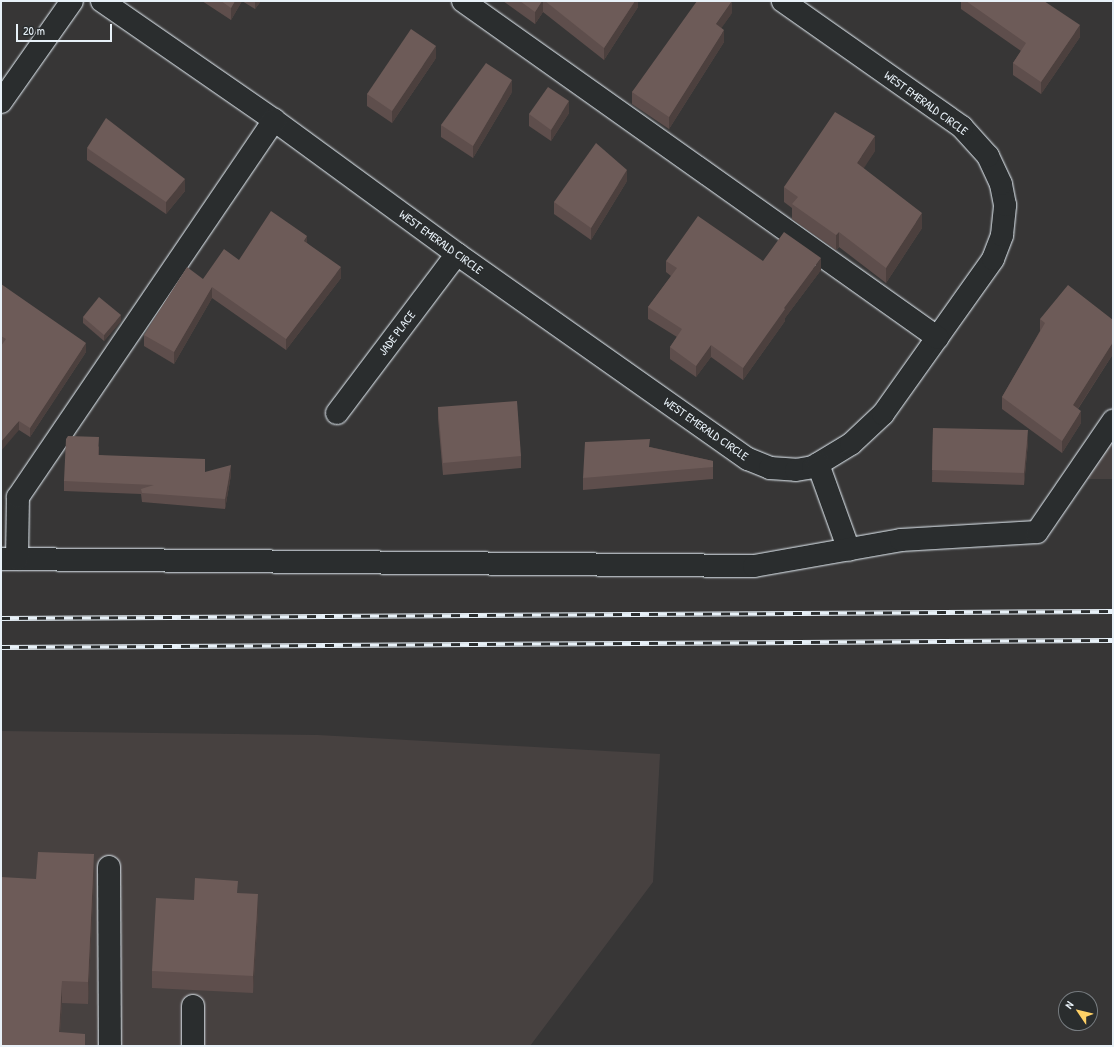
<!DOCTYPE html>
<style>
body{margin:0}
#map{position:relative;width:1114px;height:1047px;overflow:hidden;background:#373636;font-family:"Patrick Hand",sans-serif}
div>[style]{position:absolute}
.built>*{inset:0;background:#474140}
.roads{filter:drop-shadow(0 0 1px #e8f1f8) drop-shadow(0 0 1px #e8f1f8)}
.minor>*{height:22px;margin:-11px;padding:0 11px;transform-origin:11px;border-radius:11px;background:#2a2d2e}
.rail>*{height:4.5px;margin-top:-2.25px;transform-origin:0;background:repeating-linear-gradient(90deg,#2a2d2e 0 9px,#e8f1f8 0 18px);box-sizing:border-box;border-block:1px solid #e8f1f8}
.wall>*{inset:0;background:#5e4e4c}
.shaded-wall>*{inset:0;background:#4c403e}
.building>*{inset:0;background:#6d5b58}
span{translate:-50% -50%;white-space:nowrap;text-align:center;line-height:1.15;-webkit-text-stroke:3px #2a2d2e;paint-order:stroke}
.street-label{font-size:12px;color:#e8f1f8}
.frame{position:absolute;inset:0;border:2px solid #e8f1f8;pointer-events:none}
.north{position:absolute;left:1058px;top:991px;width:40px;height:40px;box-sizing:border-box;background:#2a2d2e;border:1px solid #767b7f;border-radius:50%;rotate:305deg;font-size:11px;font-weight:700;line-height:16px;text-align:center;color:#e8f1f8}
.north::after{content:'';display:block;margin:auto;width:14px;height:18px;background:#ffd166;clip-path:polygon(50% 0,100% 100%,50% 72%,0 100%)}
.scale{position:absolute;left:16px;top:24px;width:96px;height:18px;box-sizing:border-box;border:2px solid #e8f1f8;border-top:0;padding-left:5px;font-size:12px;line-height:14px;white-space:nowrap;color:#e8f1f8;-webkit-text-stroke:3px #2a2d2e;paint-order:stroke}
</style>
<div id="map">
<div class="built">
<div style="clip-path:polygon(1113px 433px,1113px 479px,1081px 479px)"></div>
<div style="clip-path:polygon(1px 731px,318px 735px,660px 754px,653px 882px,530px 1046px,1px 1046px)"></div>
</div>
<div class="roads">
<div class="minor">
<div style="left:102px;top:1px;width:209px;rotate:34.7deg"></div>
<div style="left:274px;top:120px;width:227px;rotate:36.2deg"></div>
<div style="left:457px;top:254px;width:356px;rotate:35.2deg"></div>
<div style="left:748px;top:459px;width:24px;rotate:22deg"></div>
<div style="left:770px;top:468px;width:26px;rotate:4deg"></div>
<div style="left:796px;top:470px;width:17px;rotate:-10deg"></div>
<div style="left:813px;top:467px;width:44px;rotate:-31.2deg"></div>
<div style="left:851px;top:444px;width:44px;rotate:-43.2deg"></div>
<div style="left:883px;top:414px;width:190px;rotate:-54.6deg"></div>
<div style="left:993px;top:259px;width:26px;rotate:-69deg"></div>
<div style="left:1002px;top:235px;width:30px;rotate:-84deg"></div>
<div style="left:1005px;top:205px;width:21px;rotate:-101deg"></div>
<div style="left:1001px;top:184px;width:31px;rotate:-115deg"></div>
<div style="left:988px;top:156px;width:39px;rotate:-132deg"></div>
<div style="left:962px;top:127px;width:219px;rotate:-144.9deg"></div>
<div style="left:463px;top:1px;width:582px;rotate:35.35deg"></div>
<div style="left:1px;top:102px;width:123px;rotate:-54.9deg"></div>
<div style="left:337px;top:413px;width:199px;rotate:-53deg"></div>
<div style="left:818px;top:464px;width:91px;rotate:70.2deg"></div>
<div style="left:1px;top:559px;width:753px;rotate:0.53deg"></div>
<div style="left:754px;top:566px;width:149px;rotate:-10deg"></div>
<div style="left:901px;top:540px;width:136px;rotate:-3.4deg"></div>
<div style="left:1037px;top:532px;width:135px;rotate:-55.6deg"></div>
<div style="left:17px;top:559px;width:62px;rotate:-89.1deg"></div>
<div style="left:18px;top:497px;width:456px;rotate:-55.8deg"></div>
<div style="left:109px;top:867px;width:179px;rotate:89.7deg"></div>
<div style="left:193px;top:1046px;width:40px;rotate:-90deg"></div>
</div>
</div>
<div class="rail">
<div style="left:1px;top:618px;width:1112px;rotate:-0.36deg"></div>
<div style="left:1px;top:647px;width:1112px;rotate:-0.36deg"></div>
</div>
<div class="wall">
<div style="clip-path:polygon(202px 1px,261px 1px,255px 9px,242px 1px,231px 20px)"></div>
<div style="clip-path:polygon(503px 1px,638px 1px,638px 7px,604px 60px,543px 12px,535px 24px)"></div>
<div style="clip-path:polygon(961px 1px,1044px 1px,1080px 37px,1041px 94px,1013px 75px,1013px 63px,1021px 51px,961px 9px)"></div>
<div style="clip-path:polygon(732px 13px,721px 28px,724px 42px,669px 129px,632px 104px,632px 92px)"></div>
<div style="clip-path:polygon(436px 58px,392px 123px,367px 106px,367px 94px)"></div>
<div style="clip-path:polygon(512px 92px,473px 158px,441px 137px,441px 125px)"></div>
<div style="clip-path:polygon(569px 113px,551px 141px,529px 126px,529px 114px)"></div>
<div style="clip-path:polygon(87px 148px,185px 191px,166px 214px,87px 160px)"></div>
<div style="clip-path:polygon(875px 151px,863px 168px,922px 228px,886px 283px,839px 247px,836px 250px,792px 219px,792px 208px,784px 202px,784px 187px)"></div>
<div style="clip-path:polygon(627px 181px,591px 240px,554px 214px,554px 202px)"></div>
<div style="clip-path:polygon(307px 243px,341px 278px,286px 350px,212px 298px,174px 364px,144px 346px,144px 335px,203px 279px,239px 260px)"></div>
<div style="clip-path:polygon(666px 261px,763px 261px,821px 270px,785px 318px,785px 321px,743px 380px,711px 357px,696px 377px,670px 359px,670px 347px,677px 337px,648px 319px,648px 307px,671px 276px,666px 272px)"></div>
<div style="clip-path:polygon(1px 284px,86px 352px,30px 437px,19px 430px,1px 345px)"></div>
<div style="clip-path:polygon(83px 317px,121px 321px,104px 341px,83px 323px)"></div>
<div style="clip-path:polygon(1040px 319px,1113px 320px,1113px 354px,1078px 409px,1081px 423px,1062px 453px,1002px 409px,1002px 397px,1040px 331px)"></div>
<div style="clip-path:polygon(438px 407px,521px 456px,521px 468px,443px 475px,438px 419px)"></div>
<div style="clip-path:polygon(933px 428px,1028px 442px,1024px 485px,932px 482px)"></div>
<div style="clip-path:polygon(99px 446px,99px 455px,205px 472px,231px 475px,225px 509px,142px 502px,141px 494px,64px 491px,64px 481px)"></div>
<div style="clip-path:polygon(650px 447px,713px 461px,713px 479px,583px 490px,583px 478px)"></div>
<div style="clip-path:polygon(94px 876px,88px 1004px,62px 1003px,60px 1032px,85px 1046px,1px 1046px,36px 879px)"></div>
<div style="clip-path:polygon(238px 893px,258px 912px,253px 993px,152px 988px,152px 971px,194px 900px)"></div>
</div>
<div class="shaded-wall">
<div style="clip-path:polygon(235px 1px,242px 1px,231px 20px,231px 8px)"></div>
<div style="clip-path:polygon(255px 1px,261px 1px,255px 9px)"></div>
<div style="clip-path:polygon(542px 1px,543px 1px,543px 12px,535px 24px,535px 12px)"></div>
<div style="clip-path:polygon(635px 1px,638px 1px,638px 7px,604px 60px,604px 48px)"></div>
<div style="clip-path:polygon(732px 1px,732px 13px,716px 36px,716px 24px)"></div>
<div style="clip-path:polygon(1080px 25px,1080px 37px,1041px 94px,1041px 82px)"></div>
<div style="clip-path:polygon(724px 30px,724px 42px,669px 129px,669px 117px)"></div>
<div style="clip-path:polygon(436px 46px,436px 58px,392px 123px,392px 111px)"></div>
<div style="clip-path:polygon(512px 80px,512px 92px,473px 158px,473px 146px)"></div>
<div style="clip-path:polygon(569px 101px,569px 113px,551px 141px,551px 130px)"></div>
<div style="clip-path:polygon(875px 136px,875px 151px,857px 179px,857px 163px)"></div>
<div style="clip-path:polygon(627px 170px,627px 181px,591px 240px,591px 228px)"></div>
<div style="clip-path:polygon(185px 179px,185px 191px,166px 214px,166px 202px)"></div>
<div style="clip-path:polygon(922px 213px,922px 228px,886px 283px,886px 268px)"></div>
<div style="clip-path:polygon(839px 232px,839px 247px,836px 250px,836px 235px)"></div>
<div style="clip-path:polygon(307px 236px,307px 248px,304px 241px)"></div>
<div style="clip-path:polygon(821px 258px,821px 270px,785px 318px,785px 321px,743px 380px,743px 368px,784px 308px)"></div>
<div style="clip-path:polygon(341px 267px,341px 278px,286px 350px,286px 339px)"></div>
<div style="clip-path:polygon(212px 287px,212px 298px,174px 364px,174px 352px)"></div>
<div style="clip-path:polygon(121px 315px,121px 321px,104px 341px,104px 335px)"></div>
<div style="clip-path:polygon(1113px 342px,1113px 354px,1073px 416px,1073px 405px)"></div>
<div style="clip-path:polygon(86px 343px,86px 352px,30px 437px,30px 428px)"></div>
<div style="clip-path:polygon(711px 345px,711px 357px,696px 377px,696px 366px)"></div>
<div style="clip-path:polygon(1081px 411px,1081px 423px,1062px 453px,1062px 441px)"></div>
<div style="clip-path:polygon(19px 421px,19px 430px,1px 451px,1px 442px)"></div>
<div style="clip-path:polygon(1028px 430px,1028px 442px,1024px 485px,1024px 473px)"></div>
<div style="clip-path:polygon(231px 465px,231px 475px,225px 509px,225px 499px)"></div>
<div style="clip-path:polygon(94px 854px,94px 876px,88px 1004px,88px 982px)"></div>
<div style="clip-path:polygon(258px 894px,258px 912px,253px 993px,253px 976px)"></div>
<div style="clip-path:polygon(62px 981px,62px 1003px,59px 1046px,59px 1032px)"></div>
</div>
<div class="building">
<div style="clip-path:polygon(221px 1px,235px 1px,231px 8px)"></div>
<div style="clip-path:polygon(520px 1px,542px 1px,535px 12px)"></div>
<div style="clip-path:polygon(545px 1px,635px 1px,604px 48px)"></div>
<div style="clip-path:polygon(697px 1px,732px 1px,716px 24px,724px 30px,669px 117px,632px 92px)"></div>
<div style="clip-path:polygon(966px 1px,1044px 1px,1080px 25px,1041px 82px,1013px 63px,1026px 43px)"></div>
<div style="clip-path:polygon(411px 29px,436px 46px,392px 111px,367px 94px)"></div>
<div style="clip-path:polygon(486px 63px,512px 80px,473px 146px,441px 125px)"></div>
<div style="clip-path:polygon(548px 87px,569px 101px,551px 130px,529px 114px)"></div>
<div style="clip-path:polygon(835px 112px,875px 136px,857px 163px,922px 213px,886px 268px,839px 232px,836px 235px,792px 204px,798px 197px,784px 187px)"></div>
<div style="clip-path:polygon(106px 118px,185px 179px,166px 202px,87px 148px)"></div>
<div style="clip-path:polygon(596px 143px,627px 170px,591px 228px,554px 202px)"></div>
<div style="clip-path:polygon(271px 211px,307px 236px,304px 241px,341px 267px,286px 339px,212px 287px,174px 352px,144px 335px,187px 267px,203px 279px,224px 249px,239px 260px)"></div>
<div style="clip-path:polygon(698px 216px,763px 261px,784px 232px,821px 258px,784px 308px,785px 309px,743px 368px,711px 345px,696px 366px,670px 347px,682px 329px,648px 307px,677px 268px,666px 261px)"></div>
<div style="clip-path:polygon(1px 284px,86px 343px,30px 428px,19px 421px,1px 442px,1px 346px,6px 339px,1px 336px)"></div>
<div style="clip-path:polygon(1068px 285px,1113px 320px,1113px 342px,1073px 405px,1081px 411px,1062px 441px,1002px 397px,1045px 323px,1040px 319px)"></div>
<div style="clip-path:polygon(99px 297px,121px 315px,104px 335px,83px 317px)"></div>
<div style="clip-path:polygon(517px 401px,521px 456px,443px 463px,438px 407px)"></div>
<div style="clip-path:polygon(933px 428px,1028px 430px,1024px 473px,932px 470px)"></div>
<div style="clip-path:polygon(68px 436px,99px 437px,98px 455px,205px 459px,205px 472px,231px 465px,225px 499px,142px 493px,141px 489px,154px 485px,64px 481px,66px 439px)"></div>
<div style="clip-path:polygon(650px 439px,649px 447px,713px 461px,713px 467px,583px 478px,585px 442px)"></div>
<div style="clip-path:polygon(38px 852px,94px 854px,88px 982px,62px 981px,59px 1032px,85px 1034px,85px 1046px,1px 1046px,1px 877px,36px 879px)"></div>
<div style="clip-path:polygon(195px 878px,238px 881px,237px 893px,258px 894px,253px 976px,152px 971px,156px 898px,194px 900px)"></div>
</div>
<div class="street-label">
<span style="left:926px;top:103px;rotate:36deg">WEST EMERALD CIRCLE</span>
<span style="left:441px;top:242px;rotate:36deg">WEST EMERALD CIRCLE</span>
<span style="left:397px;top:333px;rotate:-53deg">JADE PLACE</span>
<span style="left:706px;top:429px;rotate:35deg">WEST EMERALD CIRCLE</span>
</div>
<div class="frame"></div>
<div class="north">N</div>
<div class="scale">20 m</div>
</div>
